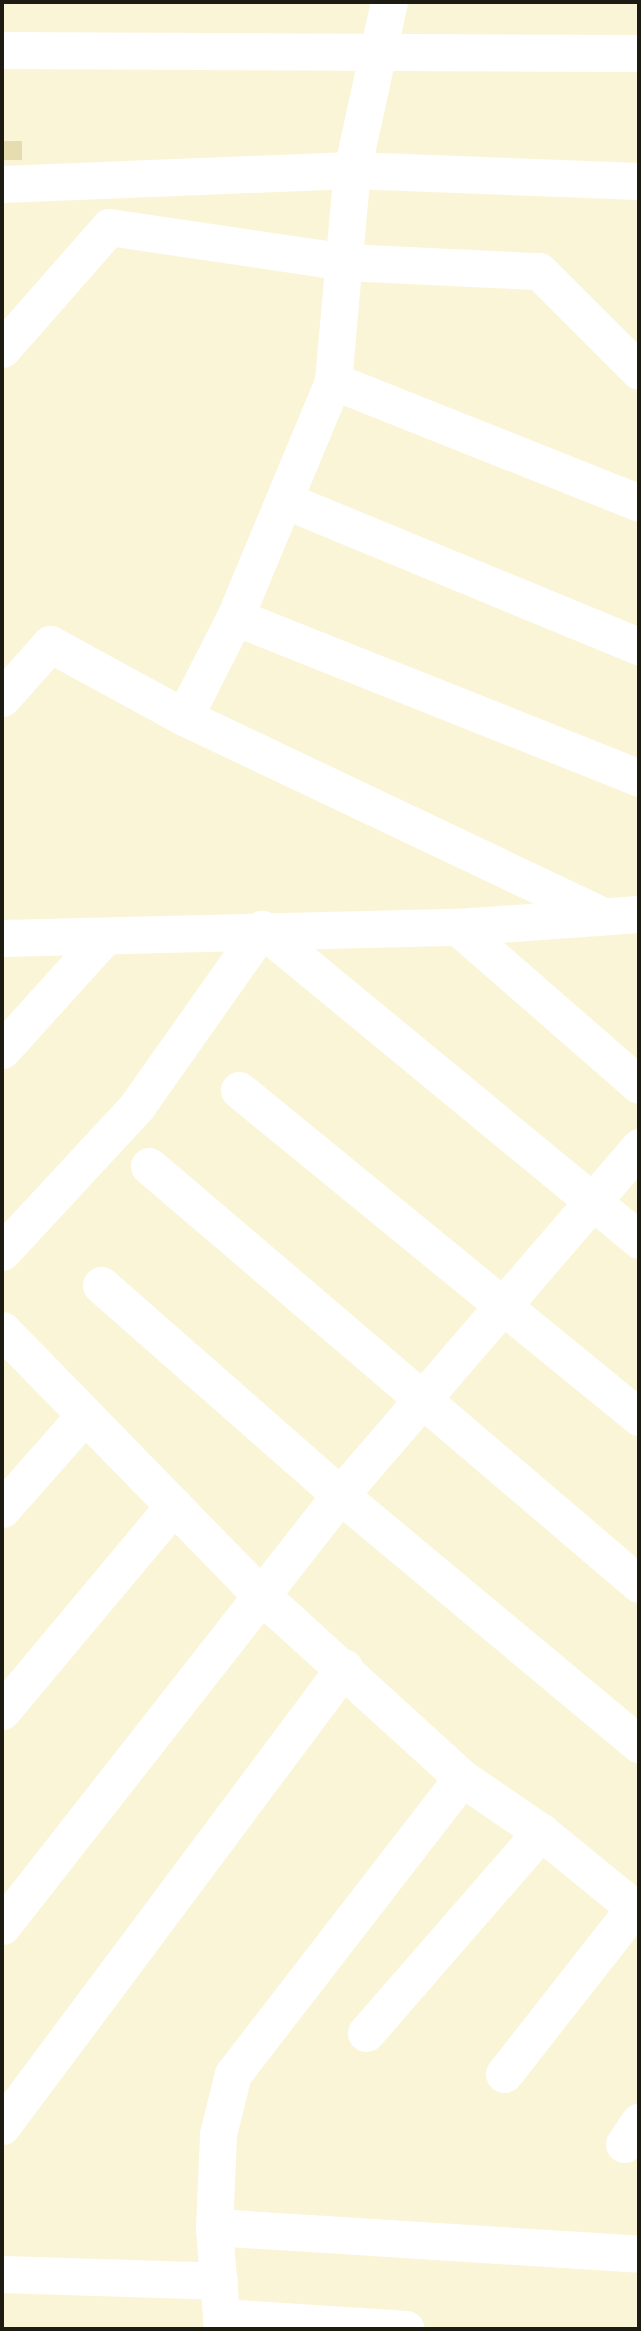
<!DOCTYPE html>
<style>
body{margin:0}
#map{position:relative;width:641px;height:2331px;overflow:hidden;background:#fbf5d8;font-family:Literata,serif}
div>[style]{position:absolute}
.building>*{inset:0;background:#e5dcb0}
.minor>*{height:37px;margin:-18.5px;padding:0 18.5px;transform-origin:18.5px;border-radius:18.5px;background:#fff}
span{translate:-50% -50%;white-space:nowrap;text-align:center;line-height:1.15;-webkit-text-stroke:6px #fff;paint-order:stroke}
.frame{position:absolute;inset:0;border:4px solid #1e1c12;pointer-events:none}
</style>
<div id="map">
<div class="building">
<div style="clip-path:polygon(2px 141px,22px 141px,22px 160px,2px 160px)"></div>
</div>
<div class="minor">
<div style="left:2px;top:50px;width:637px;rotate:0.27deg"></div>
<div style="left:2px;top:184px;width:350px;rotate:-2.3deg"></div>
<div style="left:352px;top:170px;width:287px;rotate:2.2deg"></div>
<div style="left:2px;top:349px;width:162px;rotate:-48.7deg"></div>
<div style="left:109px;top:227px;width:239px;rotate:8.4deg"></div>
<div style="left:345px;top:262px;width:194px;rotate:2.7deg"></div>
<div style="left:539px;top:271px;width:141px;rotate:45deg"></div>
<div style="left:333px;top:381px;width:329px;rotate:21.7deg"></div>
<div style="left:284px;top:500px;width:384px;rotate:22.4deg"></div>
<div style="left:235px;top:617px;width:435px;rotate:21.7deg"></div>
<div style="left:2px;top:698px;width:72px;rotate:-48.4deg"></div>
<div style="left:50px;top:644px;width:153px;rotate:28.6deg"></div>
<div style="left:184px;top:717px;width:459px;rotate:25.4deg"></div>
<div style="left:184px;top:717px;width:112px;rotate:-63deg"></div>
<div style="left:235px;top:617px;width:256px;rotate:-67.4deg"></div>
<div style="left:333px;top:381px;width:212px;rotate:-84.9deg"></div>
<div style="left:352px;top:170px;width:172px;rotate:-77.6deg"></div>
<div style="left:458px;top:927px;width:240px;rotate:41.1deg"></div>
<div style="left:2px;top:938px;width:456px;rotate:-1.4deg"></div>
<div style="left:458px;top:927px;width:181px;rotate:-4.1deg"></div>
<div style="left:2px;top:1050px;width:154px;rotate:-47.9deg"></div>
<div style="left:239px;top:1090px;width:517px;rotate:39.27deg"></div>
<div style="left:149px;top:1166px;width:644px;rotate:40.47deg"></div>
<div style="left:2px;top:1252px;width:199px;rotate:-47.2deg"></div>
<div style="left:137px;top:1106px;width:217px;rotate:-54.8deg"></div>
<div style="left:262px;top:929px;width:489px;rotate:39.5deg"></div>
<div style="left:101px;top:1285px;width:318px;rotate:41.3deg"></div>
<div style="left:340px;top:1495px;width:389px;rotate:39.8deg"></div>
<div style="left:2px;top:1330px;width:371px;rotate:45.7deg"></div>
<div style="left:261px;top:1595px;width:272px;rotate:42.3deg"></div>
<div style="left:462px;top:1778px;width:96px;rotate:34.4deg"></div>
<div style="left:541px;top:1832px;width:127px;rotate:39.2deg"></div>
<div style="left:2px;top:1509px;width:124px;rotate:-48.6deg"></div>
<div style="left:2px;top:1711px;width:268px;rotate:-50.1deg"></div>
<div style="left:2px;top:1926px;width:548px;rotate:-51.9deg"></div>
<div style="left:340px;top:1495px;width:459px;rotate:-49.3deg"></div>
<div style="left:366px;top:2033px;width:267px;rotate:-49deg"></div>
<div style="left:504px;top:2074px;width:211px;rotate:-51.9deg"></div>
<div style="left:2px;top:2126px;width:572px;rotate:-53.25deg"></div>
<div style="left:624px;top:2144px;width:27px;rotate:-56deg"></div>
<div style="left:214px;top:2227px;width:426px;rotate:3.6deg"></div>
<div style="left:2px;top:2274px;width:217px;rotate:1.8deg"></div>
<div style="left:221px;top:2317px;width:185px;rotate:3.7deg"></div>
<div style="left:222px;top:2329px;width:102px;rotate:-94.5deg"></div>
<div style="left:214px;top:2227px;width:93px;rotate:-87.5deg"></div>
<div style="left:218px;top:2134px;width:62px;rotate:-76deg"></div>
<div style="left:233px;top:2074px;width:374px;rotate:-52.3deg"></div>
</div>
<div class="frame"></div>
</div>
